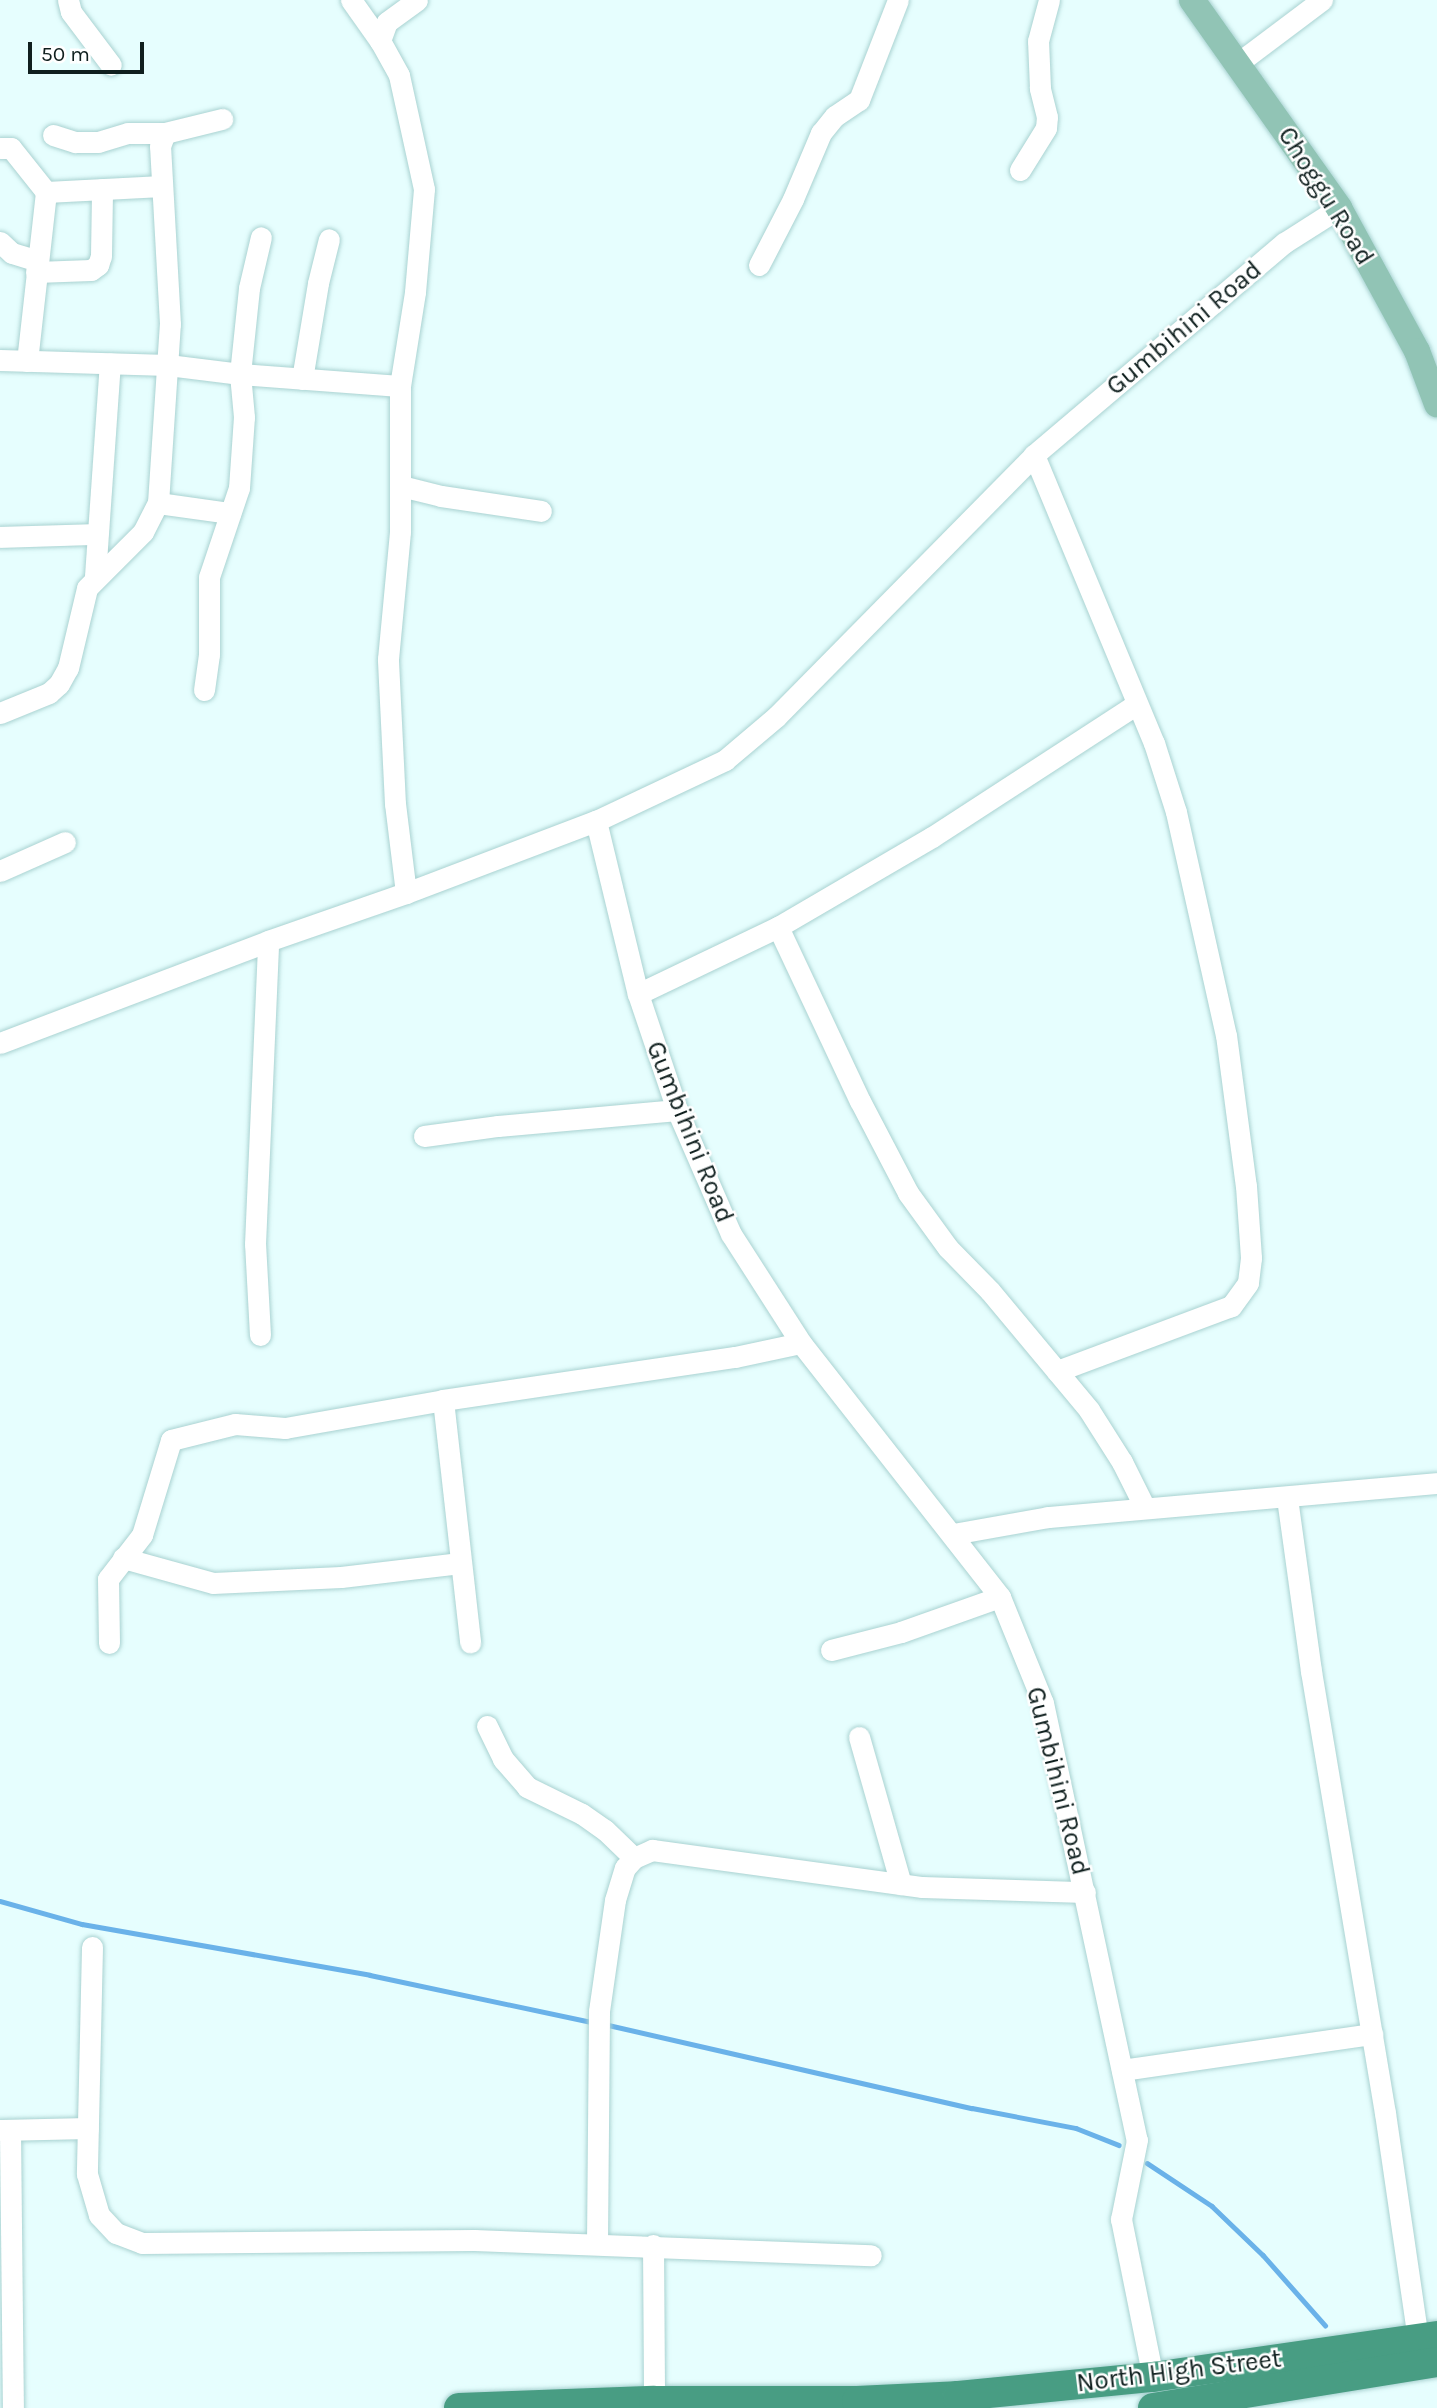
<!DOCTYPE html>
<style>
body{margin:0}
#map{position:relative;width:1437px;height:2408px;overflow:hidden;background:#e6fefe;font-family:Karla,sans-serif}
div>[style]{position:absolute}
.stream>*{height:4.5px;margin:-2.25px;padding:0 2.25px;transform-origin:2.25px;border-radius:2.25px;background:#6ab2e9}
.roads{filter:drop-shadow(0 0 2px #a9d2d1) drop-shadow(0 0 2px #a9d2d1)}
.minor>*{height:21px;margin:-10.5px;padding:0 10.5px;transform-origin:10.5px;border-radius:10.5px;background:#fff}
.major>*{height:26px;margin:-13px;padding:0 13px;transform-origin:13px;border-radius:13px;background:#91c4b5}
.highway>*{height:30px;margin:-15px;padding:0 15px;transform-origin:15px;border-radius:15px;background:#489d83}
span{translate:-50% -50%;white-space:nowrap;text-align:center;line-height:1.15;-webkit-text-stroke:5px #fff;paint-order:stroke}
.street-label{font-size:26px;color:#0f1f1e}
.scale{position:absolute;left:28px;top:42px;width:116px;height:32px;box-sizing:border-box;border:4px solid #0f1f1e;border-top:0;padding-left:9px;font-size:21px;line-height:24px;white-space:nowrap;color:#0f1f1e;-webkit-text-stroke:5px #fff;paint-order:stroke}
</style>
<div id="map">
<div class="stream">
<div style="left:0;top:1901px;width:85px;rotate:15.7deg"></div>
<div style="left:82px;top:1924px;width:292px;rotate:10deg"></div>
<div style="left:370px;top:1975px;width:227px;rotate:12deg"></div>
<div style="left:604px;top:2024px;width:377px;rotate:12.9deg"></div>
<div style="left:972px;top:2108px;width:106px;rotate:10.9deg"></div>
<div style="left:1076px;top:2128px;width:46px;rotate:21.6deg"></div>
<div style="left:1147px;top:2163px;width:78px;rotate:33.5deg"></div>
<div style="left:1212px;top:2206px;width:71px;rotate:43.9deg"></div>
<div style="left:1263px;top:2255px;width:94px;rotate:48.5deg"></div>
</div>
<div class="roads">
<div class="minor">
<div style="left:68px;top:0;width:12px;rotate:76deg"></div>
<div style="left:71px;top:12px;width:66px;rotate:53deg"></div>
<div style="left:351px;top:0;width:50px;rotate:54.7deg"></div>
<div style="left:1238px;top:63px;width:105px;rotate:-36.9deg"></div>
<div style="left:53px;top:135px;width:23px;rotate:18deg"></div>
<div style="left:75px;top:142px;width:23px"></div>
<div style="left:98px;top:142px;width:31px;rotate:-17deg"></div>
<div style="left:128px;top:133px;width:37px"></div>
<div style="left:0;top:148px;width:11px"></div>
<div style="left:11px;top:148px;width:56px;rotate:51.5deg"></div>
<div style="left:46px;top:192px;width:170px;rotate:96.4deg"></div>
<div style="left:1020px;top:170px;width:49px;rotate:-58.2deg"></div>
<div style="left:1046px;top:128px;width:11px;rotate:-85deg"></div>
<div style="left:1047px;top:117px;width:30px;rotate:-104deg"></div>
<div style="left:1040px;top:88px;width:47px;rotate:-92.4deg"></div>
<div style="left:1038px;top:41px;width:42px;rotate:-75deg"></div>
<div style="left:46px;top:192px;width:116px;rotate:-3deg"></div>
<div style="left:0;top:242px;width:16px;rotate:43deg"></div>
<div style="left:12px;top:253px;width:27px;rotate:17deg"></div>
<div style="left:759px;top:265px;width:74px;rotate:-62.7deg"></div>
<div style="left:793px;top:199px;width:72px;rotate:-67deg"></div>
<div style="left:821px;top:133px;width:22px;rotate:-51deg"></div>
<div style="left:835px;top:116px;width:29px;rotate:-34deg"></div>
<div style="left:859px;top:100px;width:107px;rotate:-68.7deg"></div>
<div style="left:36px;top:272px;width:55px;rotate:-2.1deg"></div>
<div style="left:91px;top:270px;width:9px;rotate:-36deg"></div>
<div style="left:98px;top:265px;width:9px;rotate:-72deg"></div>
<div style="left:101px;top:256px;width:67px;rotate:-89.1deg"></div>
<div style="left:0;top:360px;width:168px;rotate:1.7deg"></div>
<div style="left:168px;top:365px;width:73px;rotate:7.1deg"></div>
<div style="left:240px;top:374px;width:160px;rotate:4.3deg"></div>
<div style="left:302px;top:379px;width:97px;rotate:-80.5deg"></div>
<div style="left:318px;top:283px;width:45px;rotate:-76deg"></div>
<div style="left:1034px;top:455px;width:312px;rotate:67.4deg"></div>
<div style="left:1154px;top:743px;width:72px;rotate:72.3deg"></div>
<div style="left:1176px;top:812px;width:229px;rotate:77.4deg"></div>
<div style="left:1226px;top:1035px;width:152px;rotate:82.5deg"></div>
<div style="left:1246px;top:1186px;width:72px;rotate:86deg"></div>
<div style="left:1251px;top:1258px;width:25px;rotate:97deg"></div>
<div style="left:1248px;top:1283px;width:29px;rotate:126deg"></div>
<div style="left:1231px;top:1306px;width:186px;rotate:159.5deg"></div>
<div style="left:401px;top:486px;width:41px;rotate:14deg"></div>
<div style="left:441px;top:496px;width:101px;rotate:8.5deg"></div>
<div style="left:158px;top:503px;width:73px;rotate:7.9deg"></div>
<div style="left:0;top:537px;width:97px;rotate:-1.8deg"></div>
<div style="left:95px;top:576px;width:213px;rotate:-86deg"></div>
<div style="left:204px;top:690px;width:36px;rotate:-82deg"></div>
<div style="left:209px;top:654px;width:77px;rotate:-90deg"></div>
<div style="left:209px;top:577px;width:94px;rotate:-71.4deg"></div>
<div style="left:239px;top:488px;width:71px;rotate:-86deg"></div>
<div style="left:244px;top:417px;width:43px;rotate:-95.3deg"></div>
<div style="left:240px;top:374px;width:86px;rotate:-84deg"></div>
<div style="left:249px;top:288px;width:52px;rotate:-76.8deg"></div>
<div style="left:0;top:713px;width:53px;rotate:-22.2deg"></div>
<div style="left:49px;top:693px;width:13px;rotate:-42deg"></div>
<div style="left:59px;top:684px;width:18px;rotate:-61deg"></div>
<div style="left:68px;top:668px;width:82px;rotate:-76.6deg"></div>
<div style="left:87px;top:588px;width:79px;rotate:-45deg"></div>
<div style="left:143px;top:532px;width:33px;rotate:-63deg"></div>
<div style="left:158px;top:503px;width:179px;rotate:-86.2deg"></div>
<div style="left:170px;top:324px;width:178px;rotate:-93.2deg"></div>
<div style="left:160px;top:146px;width:14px;rotate:-69deg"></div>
<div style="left:165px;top:133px;width:59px;rotate:-13.8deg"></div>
<div style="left:596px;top:821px;width:178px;rotate:76.4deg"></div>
<div style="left:638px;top:994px;width:122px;rotate:71.4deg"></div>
<div style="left:677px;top:1110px;width:135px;rotate:66.5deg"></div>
<div style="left:731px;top:1234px;width:130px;rotate:57.3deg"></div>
<div style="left:801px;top:1343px;width:323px;rotate:51.9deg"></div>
<div style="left:1000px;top:1597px;width:114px;rotate:67.9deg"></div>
<div style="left:1043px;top:1703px;width:447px;rotate:77.9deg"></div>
<div style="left:1137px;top:2140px;width:81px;rotate:101.4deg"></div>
<div style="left:1121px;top:2219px;width:161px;rotate:78.6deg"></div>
<div style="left:0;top:871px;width:71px;rotate:-24deg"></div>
<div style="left:406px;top:893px;width:203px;rotate:-20.8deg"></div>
<div style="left:596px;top:821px;width:143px;rotate:-25.3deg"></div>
<div style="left:725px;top:760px;width:68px;rotate:-40.2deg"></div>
<div style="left:777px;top:716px;width:366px;rotate:-45.4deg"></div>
<div style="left:1034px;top:455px;width:328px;rotate:-40.3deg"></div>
<div style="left:1284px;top:243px;width:65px;rotate:-32.5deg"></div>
<div style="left:778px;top:927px;width:192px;rotate:64.8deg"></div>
<div style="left:860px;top:1101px;width:104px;rotate:62.4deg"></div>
<div style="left:908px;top:1193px;width:68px;rotate:54deg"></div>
<div style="left:948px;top:1248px;width:60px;rotate:45.7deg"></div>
<div style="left:990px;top:1291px;width:155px;rotate:50.2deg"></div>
<div style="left:1089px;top:1410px;width:62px;rotate:57.6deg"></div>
<div style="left:1122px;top:1462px;width:51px;rotate:63.4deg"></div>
<div style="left:638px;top:994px;width:155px;rotate:-25.6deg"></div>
<div style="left:778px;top:927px;width:178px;rotate:-30.3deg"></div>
<div style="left:932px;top:837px;width:244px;rotate:-33deg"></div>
<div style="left:0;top:1043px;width:287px;rotate:-20.8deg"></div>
<div style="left:268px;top:941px;width:146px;rotate:-19.2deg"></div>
<div style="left:406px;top:893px;width:90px;rotate:-97deg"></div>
<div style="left:395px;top:804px;width:145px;rotate:-92.8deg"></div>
<div style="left:388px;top:659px;width:129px;rotate:-84.6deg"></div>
<div style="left:400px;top:531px;width:145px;rotate:-90deg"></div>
<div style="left:400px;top:386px;width:95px;rotate:-80.9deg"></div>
<div style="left:415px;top:292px;width:103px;rotate:-85deg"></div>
<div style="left:424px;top:189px;width:117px;rotate:-102.4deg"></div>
<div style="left:399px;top:75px;width:39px;rotate:-119deg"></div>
<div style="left:380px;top:41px;width:20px;rotate:-70deg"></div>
<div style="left:387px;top:22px;width:37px;rotate:-36deg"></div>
<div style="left:424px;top:1136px;width:75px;rotate:-7.7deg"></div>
<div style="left:498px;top:1126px;width:180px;rotate:-5.1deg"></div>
<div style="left:260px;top:1335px;width:91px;rotate:-93.1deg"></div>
<div style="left:255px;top:1244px;width:303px;rotate:-87.5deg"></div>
<div style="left:443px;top:1400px;width:244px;rotate:83.6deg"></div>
<div style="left:1287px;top:1498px;width:175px;rotate:82.1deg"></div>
<div style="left:1311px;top:1671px;width:448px;rotate:80.5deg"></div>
<div style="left:1385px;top:2113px;width:228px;rotate:81.7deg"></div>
<div style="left:953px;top:1534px;width:97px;rotate:-10.1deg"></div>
<div style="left:1048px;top:1517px;width:390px;rotate:-5deg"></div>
<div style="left:123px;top:1558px;width:93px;rotate:15.5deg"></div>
<div style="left:213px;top:1583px;width:128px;rotate:-2.7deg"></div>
<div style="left:341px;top:1577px;width:120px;rotate:-6.7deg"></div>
<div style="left:109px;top:1643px;width:64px;rotate:-90.9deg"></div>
<div style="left:108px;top:1579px;width:56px;rotate:-52.3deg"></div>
<div style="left:142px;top:1535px;width:99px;rotate:-73deg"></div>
<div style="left:171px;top:1440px;width:66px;rotate:-14deg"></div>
<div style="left:235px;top:1424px;width:50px;rotate:4.6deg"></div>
<div style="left:285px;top:1428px;width:160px;rotate:-10deg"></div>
<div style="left:443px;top:1400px;width:295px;rotate:-8.4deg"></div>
<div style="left:735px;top:1357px;width:67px;rotate:-12deg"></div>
<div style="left:831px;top:1650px;width:72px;rotate:-14.4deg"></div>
<div style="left:901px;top:1632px;width:105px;rotate:-19.5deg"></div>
<div style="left:487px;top:1726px;width:37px;rotate:64deg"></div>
<div style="left:503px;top:1759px;width:37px;rotate:49deg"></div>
<div style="left:527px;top:1787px;width:61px;rotate:26.1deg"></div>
<div style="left:582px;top:1814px;width:28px;rotate:35deg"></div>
<div style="left:605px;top:1830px;width:40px;rotate:44deg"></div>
<div style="left:859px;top:1737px;width:153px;rotate:74.1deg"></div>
<div style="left:92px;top:1947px;width:227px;rotate:91.3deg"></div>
<div style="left:87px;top:2174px;width:43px;rotate:73.7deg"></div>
<div style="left:99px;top:2215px;width:25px;rotate:47deg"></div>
<div style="left:116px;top:2233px;width:28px;rotate:21deg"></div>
<div style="left:142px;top:2243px;width:332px;rotate:-0.5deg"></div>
<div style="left:474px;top:2240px;width:397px;rotate:2.2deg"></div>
<div style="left:1122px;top:2070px;width:253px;rotate:-8.2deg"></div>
<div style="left:0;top:2130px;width:88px;rotate:-1.3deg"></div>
<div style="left:10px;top:2130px;width:278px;rotate:89.4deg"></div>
<div style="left:597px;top:2243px;width:232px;rotate:-89.5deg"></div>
<div style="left:599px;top:2011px;width:112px;rotate:-81.8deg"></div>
<div style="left:615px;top:1900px;width:34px;rotate:-73deg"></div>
<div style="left:625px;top:1868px;width:13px;rotate:-48deg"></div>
<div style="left:634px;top:1858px;width:20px;rotate:-24deg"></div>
<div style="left:652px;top:1850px;width:273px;rotate:7.8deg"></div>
<div style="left:922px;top:1887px;width:163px;rotate:1.8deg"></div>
<div style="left:653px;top:2245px;width:156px;rotate:89.6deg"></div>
</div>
<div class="major">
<div style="left:1192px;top:0;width:255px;rotate:54.7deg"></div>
<div style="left:1339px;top:208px;width:163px;rotate:61.4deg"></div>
<div style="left:1417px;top:351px;width:57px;rotate:69.3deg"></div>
</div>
<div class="highway">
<div style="left:459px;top:2408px;width:195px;rotate:-2.1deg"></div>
<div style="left:654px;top:2401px;width:203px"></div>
<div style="left:857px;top:2401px;width:101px;rotate:-2.8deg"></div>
<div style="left:958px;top:2396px;width:196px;rotate:-5.6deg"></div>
<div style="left:1153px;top:2377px;width:287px;rotate:-8.2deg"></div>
<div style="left:1153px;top:2408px;width:288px;rotate:-9.2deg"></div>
</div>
</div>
<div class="street-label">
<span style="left:1326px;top:196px;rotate:58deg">Choggu Road</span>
<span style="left:1184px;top:328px;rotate:-40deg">Gumbihini Road</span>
<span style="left:690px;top:1132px;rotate:68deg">Gumbihini Road</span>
<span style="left:1058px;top:1781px;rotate:76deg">Gumbihini Road</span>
<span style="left:1179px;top:2371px;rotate:-7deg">North High Street</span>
</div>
<div class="scale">50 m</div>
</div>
